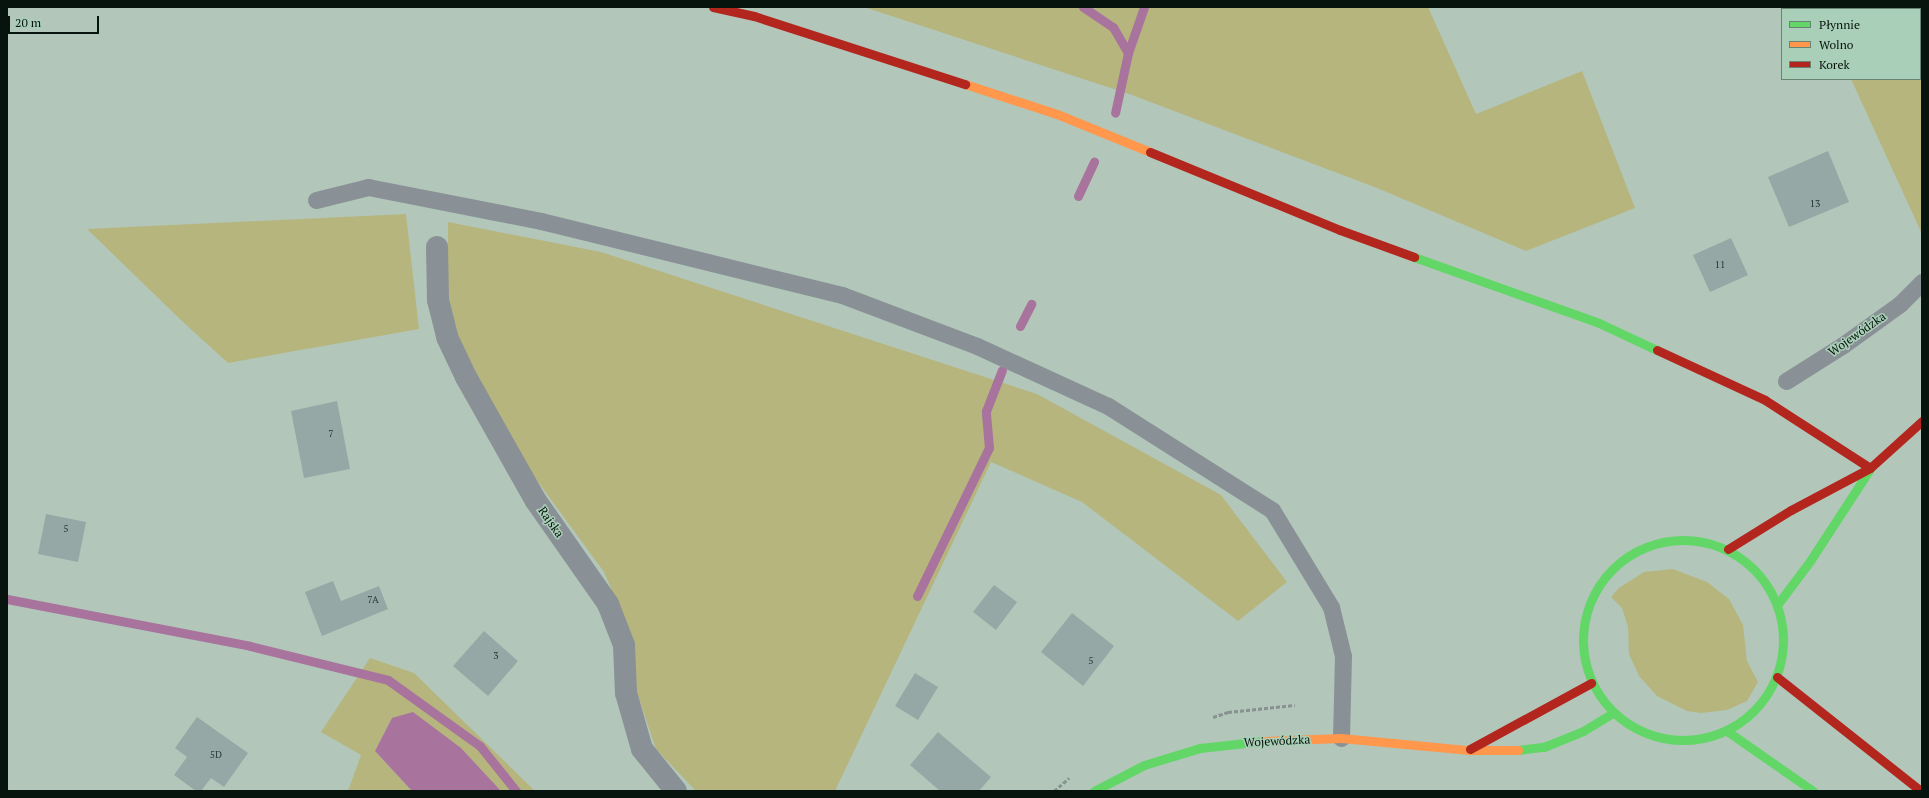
<!DOCTYPE html>
<meta charset="utf-8">
<style>
body{margin:0}
#map{position:relative;width:1929px;height:798px;overflow:hidden;background:#b2c7ba;font-family:"PT Serif",serif}
div>[style]{position:absolute}
.green>*{inset:0;background:#b6b57e}
.water>*{inset:0;background:#a8739c}
.stream>*{height:9px;margin:-4.5px;padding:0 4.5px;transform-origin:4.5px;border-radius:4.5px;background:#a8739c}
.building>*{inset:0;background:#96a8a5}
.path>*{height:2.5px;margin-top:-1.25px;transform-origin:0;background:repeating-linear-gradient(90deg,#879291 0 4px,transparent 0 6px)}
.lane>*{height:17px;margin:-8.5px;padding:0 8.5px;transform-origin:8.5px;border-radius:8.5px;background:#899196}
.street>*{height:22px;margin:-11px;padding:0 11px;transform-origin:11px;border-radius:11px;background:#899196}
.fast>*{height:9px;margin:-4.5px;padding:0 4.5px;transform-origin:4.5px;border-radius:4.5px;background:#63d668}
.fast>.ring{margin:-4.5px;padding:0;box-sizing:content-box;background:none;border:9px solid #63d668;border-radius:50%}
.slow>*{height:9px;margin:-4.5px;padding:0 4.5px;transform-origin:4.5px;border-radius:4.5px;background:#ff974d}
.jam>*{height:9px;margin:-4.5px;padding:0 4.5px;transform-origin:4.5px;border-radius:4.5px;background:#b3261e}
span{translate:-50% -50%;white-space:nowrap;text-align:center;line-height:1.15;-webkit-text-stroke:3px #aacfb8;paint-order:stroke}
.number-label{font-size:10px;color:#2b3933}
.number-label span{-webkit-text-stroke-width:0}
.street-label{font-size:12px;color:#07140d}
.frame{position:absolute;inset:0;border:8px solid #07140d;pointer-events:none}
.legend{position:absolute;left:1781px;top:8px;width:140px;height:72px;box-sizing:border-box;background:#aacfb8;border:1px solid #698474;margin:0;padding:5px 7px;list-style:none;font-size:12px;color:#07140d}
.legend li{display:flex;align-items:center;gap:8px;height:20px}
.legend b{width:20px;border:1px solid #698474}
.scale{position:absolute;left:8px;top:16px;width:91px;height:18px;box-sizing:border-box;border:2px solid #07140d;border-top:0;padding-left:5px;font-size:12px;line-height:14px;white-space:nowrap;color:#07140d;-webkit-text-stroke:3px #aacfb8;paint-order:stroke}
</style>
<div id="map">
<div class="green">
<div style="clip-path:polygon(864px 7px,1428px 7px,1476px 114px,1582px 71px,1635px 208px,1526px 251px,1377px 188px,1132px 95px)"></div>
<div style="clip-path:polygon(1920px 49px,1922px 53px,1922px 234px,1851px 79px,1920px 79px)"></div>
<div style="clip-path:polygon(406px 214px,419px 329px,228px 363px,184px 323px,87px 229px)"></div>
<div style="clip-path:polygon(448px 222px,601px 252px,1037px 394px,1221px 495px,1287px 582px,1238px 621px,1082px 502px,991px 462px,835px 791px,696px 791px,656px 749px,635px 687px,628px 628px,604px 572px,519px 456px,458px 338px,448px 298px)"></div>
<div style="clip-path:polygon(1673px 569px,1707px 582px,1729px 599px,1735px 610px,1743px 625px,1747px 661px,1758px 682px,1747px 701px,1727px 710px,1701px 713px,1687px 711px,1657px 696px,1639px 676px,1629px 654px,1628px 627px,1622px 608px,1611px 597px,1619px 588px,1644px 572px)"></div>
<div style="clip-path:polygon(370px 658px,414px 673px,535px 791px,501px 791px,461px 748px,392px 718px,375px 751px,412px 791px,348px 791px,361px 755px,321px 732px)"></div>
</div>
<div class="water">
<div style="clip-path:polygon(413px 712px,461px 748px,501px 791px,412px 791px,375px 751px,392px 718px)"></div>
</div>
<div class="stream">
<div style="left:1083px;top:7px;width:36px;rotate:34deg"></div>
<div style="left:1113px;top:27px;width:30px;rotate:60deg"></div>
<div style="left:1128px;top:53px;width:61px;rotate:102.2deg"></div>
<div style="left:1128px;top:53px;width:49px;rotate:-70.8deg"></div>
<div style="left:1078px;top:196px;width:38px;rotate:-65deg"></div>
<div style="left:1020px;top:326px;width:25px;rotate:-63deg"></div>
<div style="left:917px;top:596px;width:165px;rotate:-64.1deg"></div>
<div style="left:989px;top:448px;width:37px;rotate:-95deg"></div>
<div style="left:986px;top:411px;width:44px;rotate:-68.7deg"></div>
<div style="left:7px;top:599px;width:248px;rotate:10.9deg"></div>
<div style="left:250px;top:646px;width:142px;rotate:13.8deg"></div>
<div style="left:388px;top:680px;width:113px;rotate:35.7deg"></div>
<div style="left:480px;top:746px;width:58px;rotate:51.3deg"></div>
</div>
<div class="building">
<div style="clip-path:polygon(1828px 151px,1849px 202px,1789px 227px,1768px 177px)"></div>
<div style="clip-path:polygon(1731px 238px,1748px 275px,1710px 292px,1693px 255px)"></div>
<div style="clip-path:polygon(337px 401px,350px 469px,304px 478px,291px 411px)"></div>
<div style="clip-path:polygon(46px 514px,86px 522px,78px 562px,38px 554px)"></div>
<div style="clip-path:polygon(333px 581px,341px 601px,379px 586px,388px 609px,322px 636px,305px 592px)"></div>
<div style="clip-path:polygon(994px 585px,1017px 602px,996px 630px,973px 612px)"></div>
<div style="clip-path:polygon(1072px 613px,1114px 646px,1083px 686px,1041px 652px)"></div>
<div style="clip-path:polygon(484px 631px,518px 661px,488px 696px,453px 666px)"></div>
<div style="clip-path:polygon(915px 673px,938px 687px,918px 720px,895px 706px)"></div>
<div style="clip-path:polygon(197px 717px,248px 753px,224px 787px,211px 778px,201px 791px,196px 791px,174px 775px,187px 757px,175px 748px)"></div>
<div style="clip-path:polygon(938px 732px,991px 777px,979px 791px,940px 791px,910px 765px)"></div>
</div>
<div class="path">
<div style="left:1213px;top:717px;width:16px;rotate:-18deg"></div>
<div style="left:1228px;top:712px;width:67px;rotate:-6deg"></div>
<div style="left:1054px;top:791px;width:20px;rotate:-41deg"></div>
</div>
<div class="lane">
<div style="left:316px;top:200px;width:54px;rotate:-14deg"></div>
<div style="left:368px;top:187px;width:176px;rotate:11.1deg"></div>
<div style="left:541px;top:221px;width:310px;rotate:13.8deg"></div>
<div style="left:842px;top:295px;width:144px;rotate:20.7deg"></div>
<div style="left:977px;top:346px;width:144px;rotate:24.6deg"></div>
<div style="left:1108px;top:406px;width:194px;rotate:32.4deg"></div>
<div style="left:1272px;top:510px;width:114px;rotate:58.7deg"></div>
<div style="left:1331px;top:607px;width:50px;rotate:76.2deg"></div>
<div style="left:1343px;top:656px;width:82px;rotate:91.4deg"></div>
<div style="left:1786px;top:381px;width:67px;rotate:-32.3deg"></div>
<div style="left:1843px;top:345px;width:70px;rotate:-35.7deg"></div>
<div style="left:1900px;top:304px;width:31px;rotate:-45deg"></div>
</div>
<div class="street">
<div style="left:437px;top:247px;width:53px;rotate:88.9deg"></div>
<div style="left:438px;top:300px;width:38px;rotate:76deg"></div>
<div style="left:447px;top:337px;width:44px;rotate:64.6deg"></div>
<div style="left:466px;top:377px;width:142px;rotate:60.6deg"></div>
<div style="left:536px;top:501px;width:126px;rotate:55deg"></div>
<div style="left:608px;top:604px;width:44px;rotate:68.7deg"></div>
<div style="left:624px;top:645px;width:48px;rotate:87.6deg"></div>
<div style="left:626px;top:693px;width:58px;rotate:74.1deg"></div>
<div style="left:642px;top:749px;width:54px;rotate:51deg"></div>
</div>
<div class="fast">
<div style="left:1414px;top:257px;width:196px;rotate:19.6deg"></div>
<div style="left:1599px;top:323px;width:64px;rotate:25deg"></div>
<div class="ring" style="left:1583px;top:540px;width:191px;height:191px"></div>
<div style="left:1777px;top:605px;width:55px;rotate:-53.1deg"></div>
<div style="left:1810px;top:561px;width:110px;rotate:-56.9deg"></div>
<div style="left:1727px;top:731px;width:105px;rotate:34.9deg"></div>
<div style="left:1518px;top:750px;width:26px;rotate:-7deg"></div>
<div style="left:1544px;top:747px;width:42px;rotate:-22.3deg"></div>
<div style="left:1583px;top:731px;width:35px;rotate:-31deg"></div>
<div style="left:1094px;top:791px;width:56px;rotate:-27.5deg"></div>
<div style="left:1144px;top:765px;width:59px;rotate:-16.9deg"></div>
<div style="left:1200px;top:748px;width:64px;rotate:-6.2deg"></div>
</div>
<div class="slow">
<div style="left:965px;top:84px;width:97px;rotate:18.1deg"></div>
<div style="left:1057px;top:114px;width:100px;rotate:22.2deg"></div>
<div style="left:1264px;top:741px;width:77px;rotate:-2.2deg"></div>
<div style="left:1341px;top:738px;width:129px;rotate:5.4deg"></div>
<div style="left:1469px;top:750px;width:49px"></div>
</div>
<div class="jam">
<div style="left:713px;top:7px;width:42px;rotate:12.4deg"></div>
<div style="left:754px;top:16px;width:222px;rotate:17.9deg"></div>
<div style="left:1150px;top:152px;width:205px;rotate:22.3deg"></div>
<div style="left:1340px;top:230px;width:79px;rotate:20deg"></div>
<div style="left:1657px;top:350px;width:119px;rotate:24.8deg"></div>
<div style="left:1765px;top:400px;width:125px;rotate:32.9deg"></div>
<div style="left:1728px;top:549px;width:74px;rotate:-31.8deg"></div>
<div style="left:1791px;top:510px;width:89px;rotate:-28deg"></div>
<div style="left:1870px;top:468px;width:70px;rotate:-42.1deg"></div>
<div style="left:1777px;top:677px;width:184px;rotate:38.4deg"></div>
<div style="left:1470px;top:749px;width:138px;rotate:-28.6deg"></div>
</div>
<div class="number-label">
<span style="left:1815px;top:204px">13</span>
<span style="left:1720px;top:265px">11</span>
<span style="left:331px;top:434px">7</span>
<span style="left:66px;top:529px">5</span>
<span style="left:373px;top:600px">7A</span>
<span style="left:496px;top:656px">3</span>
<span style="left:1091px;top:661px">5</span>
<span style="left:216px;top:755px">5D</span>
</div>
<div class="street-label">
<span style="left:1857px;top:334px;rotate:-35deg">Wojewódzka</span>
<span style="left:551px;top:522px;rotate:55deg">Rajska</span>
<span style="left:1277px;top:741px;rotate:-3deg">Wojewódzka</span>
</div>
<div class="frame"></div>
<ul class="legend">
<li><b style="height:5px;background:#63d668"></b>Płynnie</li>
<li><b style="height:5px;background:#ff974d"></b>Wolno</li>
<li><b style="height:5px;background:#b3261e"></b>Korek</li>
</ul>
<div class="scale">20 m</div>
</div>
